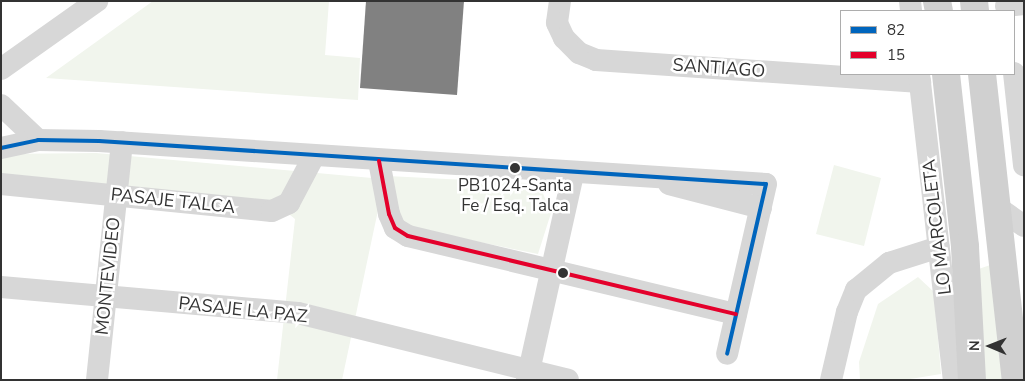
<!DOCTYPE html>
<style>
body{margin:0}
#map{position:relative;width:1025px;height:381px;overflow:hidden;background:#fff;font-family:"Nunito Sans",sans-serif}
div>[style]{position:absolute}
.green>*{inset:0;background:#f1f5ed}
.building>*{inset:0;background:#818181}
.street>*{height:22px;margin:-11px;padding:0 11px;transform-origin:11px;border-radius:11px;background:#d7d7d7}
.secondary>*{height:28px;margin:-14px;padding:0 14px;transform-origin:14px;border-radius:14px;background:#d0d0d0}
.bus-1>*{height:4px;margin:-2px;padding:0 2px;transform-origin:2px;border-radius:2px;background:#0065bd}
.bus-2>*{height:4px;margin:-2px;padding:0 2px;transform-origin:2px;border-radius:2px;background:#e4002b}
.dots>*{width:14px;height:14px;translate:-50% -50%;box-sizing:border-box;border:2px solid #fff;border-radius:50%}
span{translate:-50% -50%;white-space:nowrap;text-align:center;line-height:1.15;-webkit-text-stroke:5px #fff;paint-order:stroke}
.bus-label{font-size:17px;color:#333}
.street-label{font-size:18px;color:#333}
.frame{position:absolute;inset:0;border:2px solid #333;pointer-events:none}
.legend{position:absolute;left:840px;top:10px;width:175px;height:65px;box-sizing:border-box;background:#fff;border:1px solid #adadad;margin:0;padding:6px 9px;list-style:none;font-size:15px;color:#333}
.legend li{display:flex;align-items:center;gap:10px;height:25px}
.legend b{width:25px;border:1px solid #adadad}
.north{position:absolute;left:965px;top:321px;width:50px;height:50px;-webkit-text-stroke:4px #fff;paint-order:stroke;rotate:271deg;font-size:14px;font-weight:700;line-height:20px;text-align:center;color:#333}
.north::after{content:'';display:block;margin:auto;width:18px;height:22px;background:#333;clip-path:polygon(50% 0,100% 100%,50% 72%,0 100%)}
</style>
<div id="map">
<div class="green">
<div style="clip-path:polygon(153px 1px,329px 1px,325px 55px,360px 58px,358px 100px,46px 78px)"></div>
<div style="clip-path:polygon(96px 153px,372px 178px,380px 201px,342px 380px,277px 380px,295px 219px,274px 202px,1px 181px,1px 154px)"></div>
<div style="clip-path:polygon(834px 165px,881px 178px,864px 246px,816px 234px)"></div>
<div style="clip-path:polygon(388px 176px,527px 183px,542px 191px,551px 213px,538px 254px,400px 226px)"></div>
<div style="clip-path:polygon(996px 263px,1009px 380px,978px 380px,967px 273px)"></div>
<div style="clip-path:polygon(918px 277px,934px 292px,941px 374px,904px 380px,860px 380px,859px 362px,878px 304px)"></div>
</div>
<div class="building">
<div style="clip-path:polygon(366px 1px,464px 1px,457px 95px,360px 88px)"></div>
</div>
<div class="street">
<div style="left:560px;top:1px;width:22px;rotate:98deg"></div>
<div style="left:557px;top:23px;width:17px;rotate:65deg"></div>
<div style="left:564px;top:38px;width:21px;rotate:45deg"></div>
<div style="left:579px;top:53px;width:18px;rotate:22deg"></div>
<div style="left:596px;top:60px;width:325px;rotate:3.9deg"></div>
<div style="left:910px;top:1px;width:10px;rotate:84deg"></div>
<div style="left:1006px;top:6px;width:18px;rotate:-6deg"></div>
<div style="left:1px;top:69px;width:118px;rotate:-35.3deg"></div>
<div style="left:1014px;top:73px;width:93px;rotate:83.8deg"></div>
<div style="left:919px;top:74px;width:308px;rotate:83.5deg"></div>
<div style="left:1px;top:105px;width:51px;rotate:43.4deg"></div>
<div style="left:1px;top:148px;width:38px;rotate:-12deg"></div>
<div style="left:38px;top:140px;width:61px;rotate:0.9deg"></div>
<div style="left:99px;top:141px;width:668px;rotate:3.69deg"></div>
<div style="left:766px;top:184px;width:174px;rotate:102.9deg"></div>
<div style="left:379px;top:161px;width:54px;rotate:79.3deg"></div>
<div style="left:389px;top:214px;width:15px;rotate:67deg"></div>
<div style="left:395px;top:228px;width:15px;rotate:32deg"></div>
<div style="left:408px;top:236px;width:337px;rotate:13.4deg"></div>
<div style="left:1px;top:184px;width:272px;rotate:5.7deg"></div>
<div style="left:272px;top:211px;width:19px;rotate:-25deg"></div>
<div style="left:289px;top:203px;width:53px;rotate:-62deg"></div>
<div style="left:669px;top:184px;width:95px;rotate:14.6deg"></div>
<div style="left:997px;top:207px;width:33px;rotate:35deg"></div>
<div style="left:1px;top:287px;width:298px;rotate:5deg"></div>
<div style="left:298px;top:313px;width:278px;rotate:13.9deg"></div>
<div style="left:97px;top:380px;width:239px;rotate:-84deg"></div>
<div style="left:527px;top:380px;width:211px;rotate:-77.4deg"></div>
<div style="left:831px;top:380px;width:70px;rotate:-76.8deg"></div>
<div style="left:847px;top:312px;width:24px;rotate:-68deg"></div>
<div style="left:856px;top:290px;width:43px;rotate:-39.3deg"></div>
<div style="left:889px;top:263px;width:52px;rotate:-17.7deg"></div>
</div>
<div class="secondary">
<div style="left:937px;top:1px;width:10px;rotate:79deg"></div>
<div style="left:974px;top:1px;width:10px;rotate:84deg"></div>
<div style="left:946px;top:74px;width:174px;rotate:83.7deg"></div>
<div style="left:965px;top:247px;width:133px;rotate:87deg"></div>
<div style="left:982px;top:74px;width:308px;rotate:83.7deg"></div>
</div>
<div class="bus-1">
<div style="left:1px;top:148px;width:38px;rotate:-12deg"></div>
<div style="left:38px;top:140px;width:61px;rotate:0.9deg"></div>
<div style="left:99px;top:141px;width:668px;rotate:3.69deg"></div>
<div style="left:766px;top:184px;width:174px;rotate:102.9deg"></div>
</div>
<div class="bus-2">
<div style="left:379px;top:161px;width:54px;rotate:79.3deg"></div>
<div style="left:389px;top:214px;width:15px;rotate:67deg"></div>
<div style="left:395px;top:228px;width:15px;rotate:32deg"></div>
<div style="left:408px;top:236px;width:337px;rotate:13.4deg"></div>
</div>
<div class="dots">
<div style="left:515px;top:168px;background:#333"></div>
<div style="left:563px;top:273px;background:#333"></div>
</div>
<div class="bus-label">
<span style="left:515px;top:196px">PB1024-Santa<br>Fe / Esq. Talca</span>
</div>
<div class="street-label">
<span style="left:719px;top:68px;rotate:4deg">SANTIAGO</span>
<span style="left:173px;top:201px;rotate:6deg">PASAJE TALCA</span>
<span style="left:937px;top:227px;rotate:-97deg">LO MARCOLETA</span>
<span style="left:108px;top:276px;rotate:-84deg">MONTEVIDEO</span>
<span style="left:243px;top:310px;rotate:6deg">PASAJE LA PAZ</span>
</div>
<div class="frame"></div>
<ul class="legend">
<li><b style="height:6px;background:#0065bd"></b>82</li>
<li><b style="height:6px;background:#e4002b"></b>15</li>
</ul>
<div class="north">N</div>
</div>
